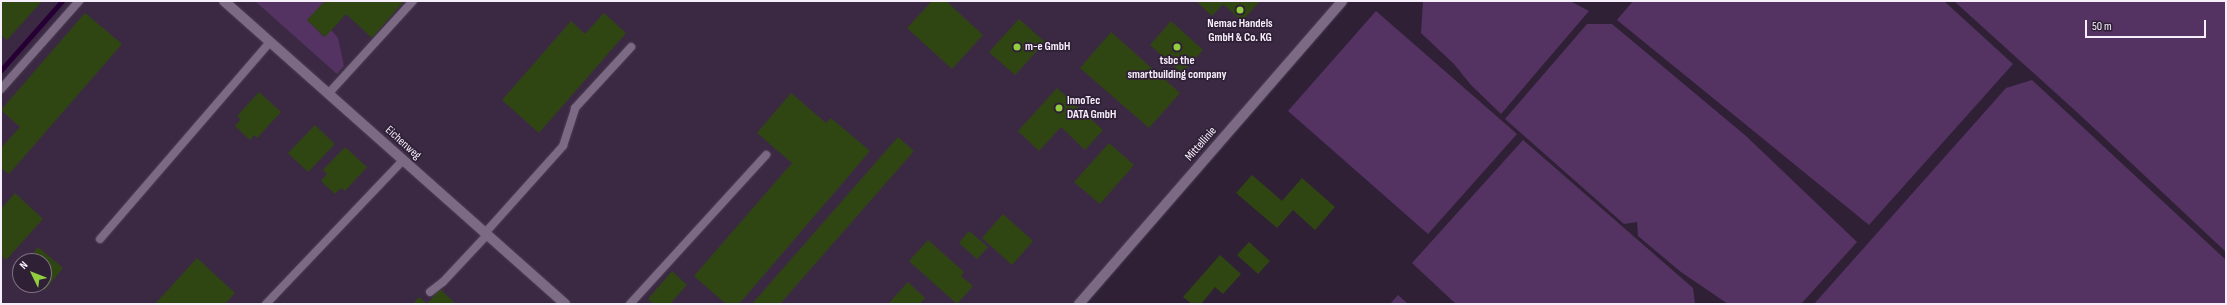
<!DOCTYPE html>
<style>
body{margin:0}
#map{position:relative;width:2227px;height:305px;overflow:hidden;background:#2f2036;font-family:"Sofia Sans Condensed",sans-serif}
div>[style]{position:absolute}
.built>*{inset:0;background:#3b2944}
.green>*{inset:0;background:#543363}
.stream>*{height:5px;margin:-2.5px;padding:0 2.5px;transform-origin:2.5px;border-radius:2.5px;background:#260035}
.building>*{inset:0;background:#304612}
.roads{filter:drop-shadow(0 0 1px #4b3d52) drop-shadow(0 0 1px #4b3d52)}
.service>*{height:8px;margin:-4px;padding:0 4px;transform-origin:4px;border-radius:4px;background:#7c6a85}
.minor>*{height:10px;margin:-5px;padding:0 5px;transform-origin:5px;border-radius:5px;background:#7c6a85}
.tertiary>*{height:10px;margin:-5px;padding:0 5px;transform-origin:5px;border-radius:5px;background:#7c6a85}
.dots>*{width:11px;height:11px;translate:-50% -50%;box-sizing:border-box;border:2px solid #2f2036;border-radius:50%}
span{translate:-50% -50%;white-space:nowrap;text-align:center;line-height:1.15;-webkit-text-stroke:3.5px #2f2036;paint-order:stroke}
.poi-label{font-size:12px;color:#f7eefc;font-weight:700}
.left{translate:0 -50%;text-align:left}
.street-label{font-size:12px;color:#f7eefc}
.frame{position:absolute;inset:0;border:2px solid #f7eefc;pointer-events:none}
.north{position:absolute;left:12px;top:253px;width:40px;height:40px;box-sizing:border-box;background:#2f2036;border:1px solid #7f7285;border-radius:50%;rotate:313deg;font-size:11px;font-weight:700;line-height:16px;text-align:center;color:#f7eefc}
.north::after{content:'';display:block;margin:auto;width:14px;height:18px;background:#91cd3f;clip-path:polygon(50% 0,100% 100%,50% 72%,0 100%)}
.scale{position:absolute;left:2085px;top:20px;width:121px;height:18px;box-sizing:border-box;border:2px solid #f7eefc;border-top:0;padding-left:5px;font-size:12px;line-height:14px;white-space:nowrap;color:#f7eefc;-webkit-text-stroke:3px #2f2036;paint-order:stroke}
</style>
<div id="map">
<div class="built">
<div style="clip-path:polygon(evenodd,1px 1px,1336px 1px,1080px 304px,1px 304px,1px 1px,20px 261px,44px 261px,44px 285px,20px 285px,20px 261px)"></div>
</div>
<div class="green">
<div style="clip-path:polygon(255px 1px,325px 1px,307px 20px,324px 37px,331px 30px,338px 38px,344px 66px,337px 74px)"></div>
<div style="clip-path:polygon(1423px 1px,1570px 1px,1589px 11px,1501px 114px,1471px 85px,1454px 64px,1421px 33px)"></div>
<div style="clip-path:polygon(1633px 1px,1944px 1px,2013px 64px,1869px 225px,1617px 20px)"></div>
<div style="clip-path:polygon(1954px 1px,2226px 1px,2226px 252px,2080px 115px)"></div>
<div style="clip-path:polygon(1376px 11px,1517px 134px,1428px 234px,1288px 111px)"></div>
<div style="clip-path:polygon(1587px 24px,1612px 24px,1746px 136px,1857px 242px,1801px 304px,1728px 304px,1681px 272px,1638px 236px,1637px 222px,1624px 224px,1505px 119px)"></div>
<div style="clip-path:polygon(2032px 80px,2226px 260px,2226px 304px,1814px 304px,2006px 88px)"></div>
<div style="clip-path:polygon(1523px 140px,1693px 288px,1695px 304px,1456px 304px,1412px 263px)"></div>
<div style="clip-path:polygon(1398px 295px,1408px 304px,1390px 304px)"></div>
</div>
<div class="stream">
<div style="left:1px;top:70px;width:92px;rotate:-48.5deg"></div>
</div>
<div class="building">
<div style="clip-path:polygon(1px 1px,42px 1px,7px 40px,1px 35px)"></div>
<div style="clip-path:polygon(325px 1px,404px 1px,372px 38px,346px 14px,325px 37px,307px 20px)"></div>
<div style="clip-path:polygon(932px 1px,946px 1px,983px 35px,952px 69px,907px 28px)"></div>
<div style="clip-path:polygon(1196px 1px,1260px 1px,1242px 21px,1223px 4px,1212px 16px)"></div>
<div style="clip-path:polygon(85px 13px,122px 44px,9px 174px,1px 168px,1px 148px,20px 127px,1px 110px)"></div>
<div style="clip-path:polygon(604px 13px,626px 33px,539px 133px,502px 100px,571px 21px,585px 34px)"></div>
<div style="clip-path:polygon(1019px 19px,1045px 42px,1015px 75px,989px 52px)"></div>
<div style="clip-path:polygon(1171px 21px,1203px 50px,1182px 73px,1150px 45px)"></div>
<div style="clip-path:polygon(1111px 32px,1180px 93px,1149px 128px,1080px 68px)"></div>
<div style="clip-path:polygon(1057px 88px,1103px 130px,1085px 150px,1061px 127px,1039px 151px,1018px 131px)"></div>
<div style="clip-path:polygon(259px 92px,281px 112px,257px 138px,254px 135px,250px 140px,235px 126px,241px 119px,237px 116px)"></div>
<div style="clip-path:polygon(791px 93px,826px 123px,831px 118px,870px 151px,739px 304px,726px 304px,694px 276px,792px 163px,757px 133px)"></div>
<div style="clip-path:polygon(315px 125px,335px 144px,308px 172px,288px 153px)"></div>
<div style="clip-path:polygon(898px 137px,914px 151px,780px 304px,752px 304px)"></div>
<div style="clip-path:polygon(1109px 143px,1134px 165px,1100px 204px,1074px 182px)"></div>
<div style="clip-path:polygon(345px 147px,367px 167px,345px 191px,341px 188px,335px 194px,321px 181px,327px 174px,323px 170px)"></div>
<div style="clip-path:polygon(1252px 175px,1282px 201px,1302px 178px,1335px 207px,1315px 230px,1293px 210px,1277px 228px,1236px 193px)"></div>
<div style="clip-path:polygon(15px 193px,43px 219px,6px 260px,1px 255px,1px 209px)"></div>
<div style="clip-path:polygon(1003px 214px,1033px 241px,1012px 265px,982px 238px)"></div>
<div style="clip-path:polygon(969px 231px,988px 247px,977px 259px,959px 243px)"></div>
<div style="clip-path:polygon(928px 240px,964px 272px,961px 276px,973px 286px,957px 304px,909px 261px)"></div>
<div style="clip-path:polygon(1249px 242px,1270px 261px,1258px 274px,1237px 255px)"></div>
<div style="clip-path:polygon(38px 247px,63px 268px,45px 290px,40px 285px,44px 285px,44px 261px,27px 261px)"></div>
<div style="clip-path:polygon(1220px 255px,1241px 274px,1223px 294px,1215px 287px,1201px 304px,1192px 304px,1183px 297px)"></div>
<div style="clip-path:polygon(197px 258px,235px 293px,225px 304px,155px 304px)"></div>
<div style="clip-path:polygon(672px 271px,687px 285px,670px 304px,653px 304px,648px 299px)"></div>
<div style="clip-path:polygon(908px 282px,925px 298px,920px 304px,888px 304px)"></div>
<div style="clip-path:polygon(440px 289px,456px 304px,413px 304px,419px 297px,427px 304px)"></div>
</div>
<div class="roads">
<div class="service">
<div style="left:1px;top:89px;width:118px;rotate:-48.4deg"></div>
<div style="left:328px;top:94px;width:126px;rotate:-47.6deg"></div>
<div style="left:485px;top:233px;width:117px;rotate:-48.1deg"></div>
<div style="left:563px;top:146px;width:40px;rotate:-72deg"></div>
<div style="left:575px;top:108px;width:83px;rotate:-47.4deg"></div>
<div style="left:100px;top:239px;width:260px;rotate:-49.2deg"></div>
<div style="left:430px;top:292px;width:16px;rotate:-38deg"></div>
<div style="left:443px;top:282px;width:64px;rotate:-46.9deg"></div>
<div style="left:266px;top:304px;width:199px;rotate:-46.4deg"></div>
<div style="left:630px;top:304px;width:202px;rotate:-47.6deg"></div>
</div>
<div class="minor">
<div style="left:224px;top:1px;width:456px;rotate:41.6deg"></div>
</div>
<div class="tertiary">
<div style="left:1079px;top:304px;width:401px;rotate:-49deg"></div>
</div>
</div>
<div class="dots">
<div style="left:1240px;top:10px;background:#91cd3f"></div>
<div style="left:1017px;top:47px;background:#91cd3f"></div>
<div style="left:1177px;top:47px;background:#91cd3f"></div>
<div style="left:1059px;top:108px;background:#91cd3f"></div>
</div>
<div class="poi-label">
<span style="left:1240px;top:31px">Nemac Handels<br>GmbH &amp; Co. KG</span>
<span class="left" style="left:1025px;top:47px">m-e GmbH</span>
<span style="left:1177px;top:68px">tsbc the<br>smartbuilding company</span>
<span class="left" style="left:1067px;top:108px">InnoTec<br>DATA GmbH</span>
</div>
<div class="street-label">
<span style="left:403px;top:143px;rotate:42deg">Eichenweg</span>
<span style="left:1201px;top:144px;rotate:-49deg">Mittellinie</span>
</div>
<div class="frame"></div>
<div class="north">N</div>
<div class="scale">50 m</div>
</div>
